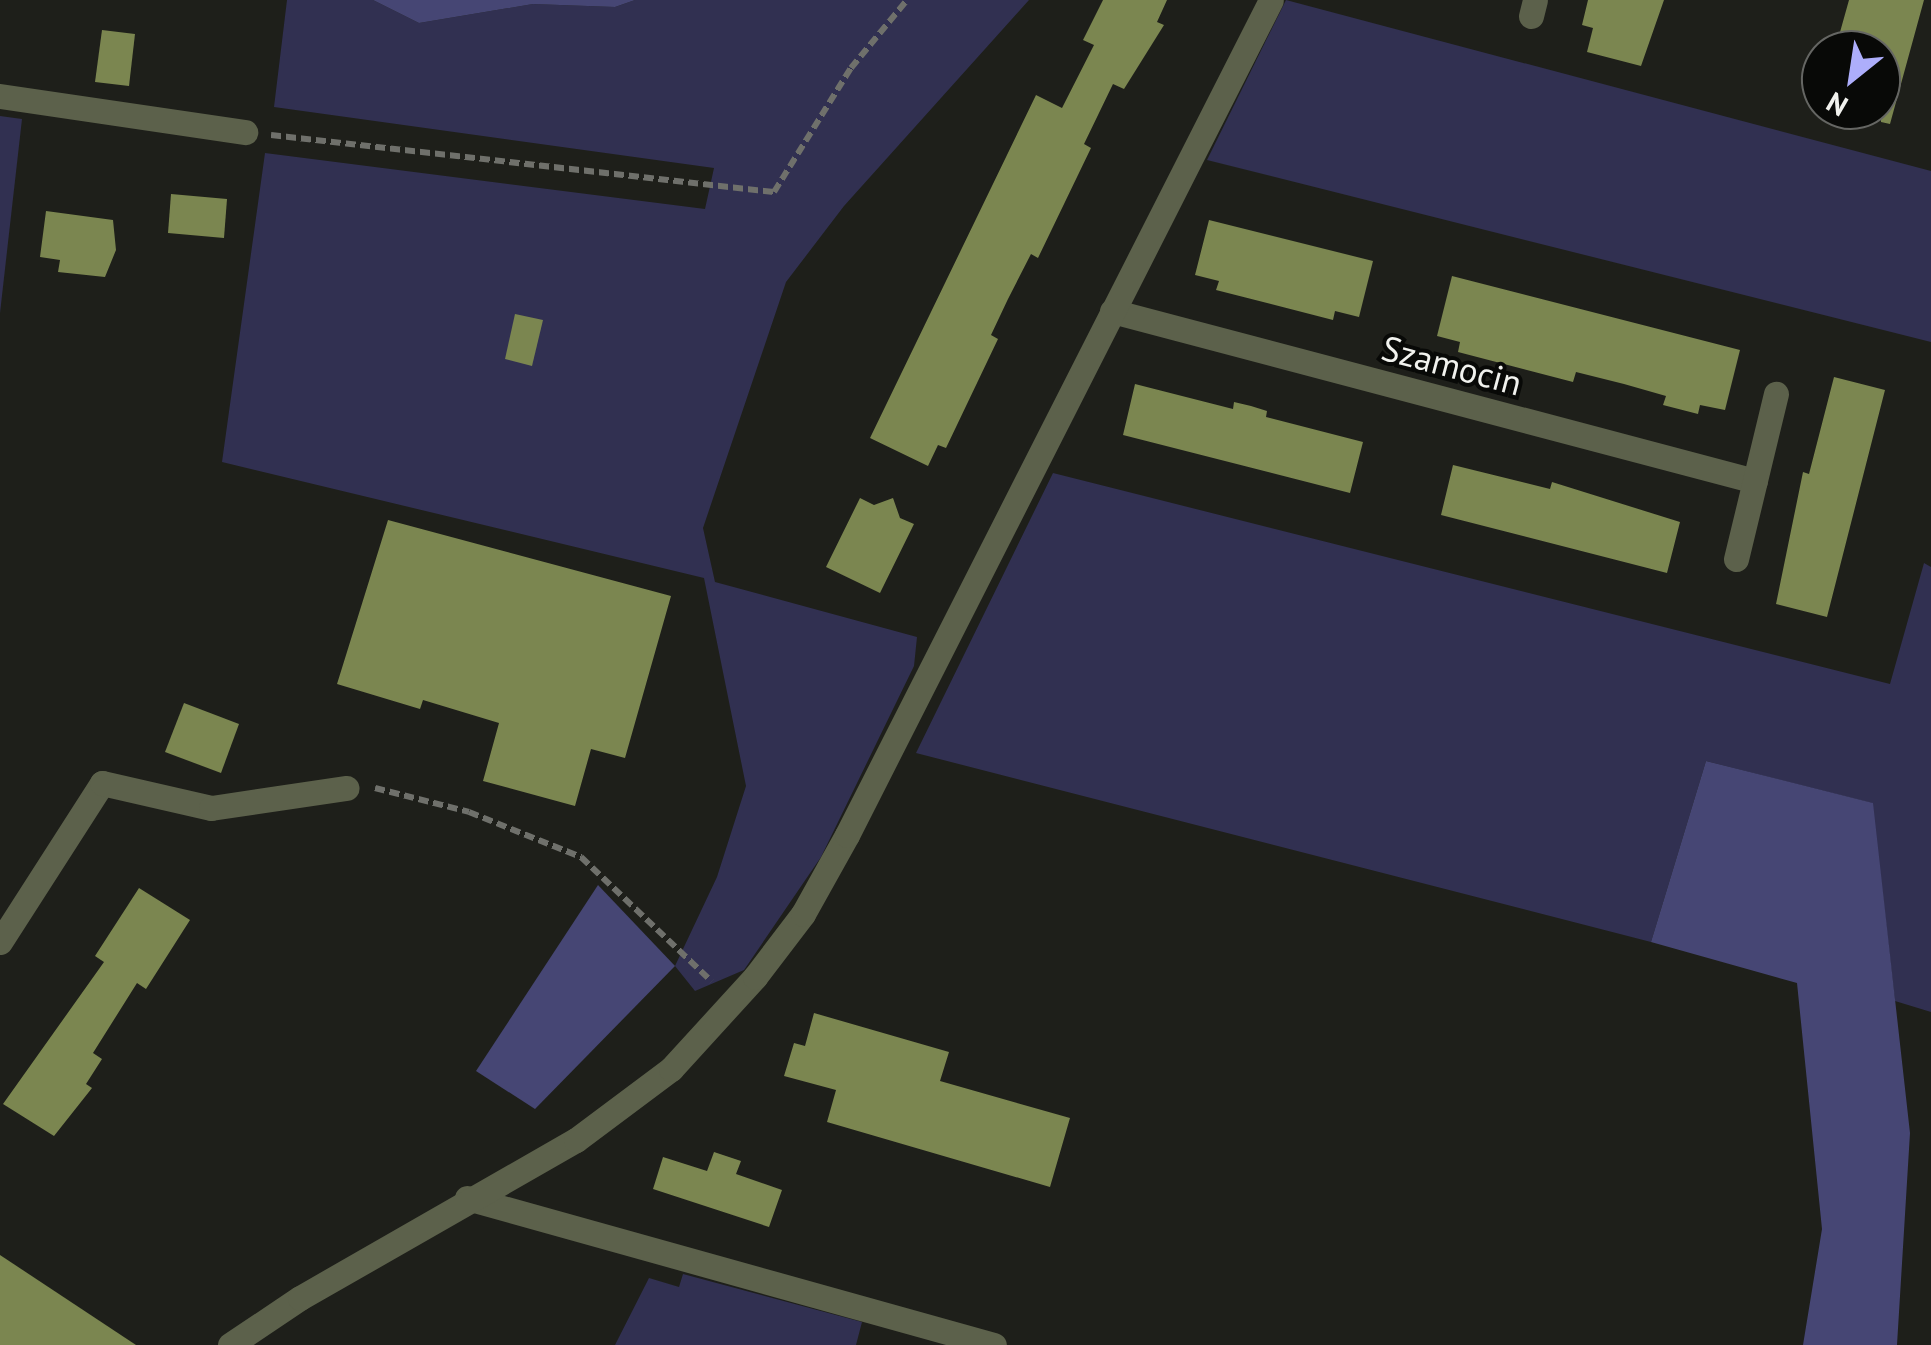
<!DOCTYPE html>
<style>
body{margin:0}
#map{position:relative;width:1931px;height:1345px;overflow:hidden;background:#1e1f1a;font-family:"PT Sans",sans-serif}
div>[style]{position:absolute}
.green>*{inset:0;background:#313051}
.forest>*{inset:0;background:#464674}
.building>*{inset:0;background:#7b8650}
.path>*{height:6px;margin-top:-3px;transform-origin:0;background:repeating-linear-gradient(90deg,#6f706b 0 10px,transparent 0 15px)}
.minor>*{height:25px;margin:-12.5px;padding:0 12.5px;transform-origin:12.5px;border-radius:12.5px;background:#5c614b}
span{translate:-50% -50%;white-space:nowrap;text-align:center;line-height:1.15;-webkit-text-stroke:8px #080907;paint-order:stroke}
.street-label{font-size:35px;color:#f1f2ee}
.north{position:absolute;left:1801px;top:30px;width:100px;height:100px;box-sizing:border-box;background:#080907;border:2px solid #656663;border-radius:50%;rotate:210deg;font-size:28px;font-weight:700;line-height:40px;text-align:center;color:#f1f2ee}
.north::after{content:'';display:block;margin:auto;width:35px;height:45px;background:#adaefb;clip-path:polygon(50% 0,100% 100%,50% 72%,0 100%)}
</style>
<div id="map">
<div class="green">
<div style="clip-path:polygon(287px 0,373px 0,419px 23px,533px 4px,615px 7px,635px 0,1029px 0,844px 206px,786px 282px,703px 528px,715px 582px,917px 637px,914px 666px,821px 857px,744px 970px,695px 991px,675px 966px,717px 877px,746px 786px,704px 578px,222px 462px,265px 153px,705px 209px,714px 168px,274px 107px)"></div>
<div style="clip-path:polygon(1286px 0,1931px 171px,1931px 342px,1207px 160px)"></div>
<div style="clip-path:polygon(0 116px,22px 119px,0 313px)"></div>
<div style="clip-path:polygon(1053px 473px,1890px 684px,1924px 563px,1931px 567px,1931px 1012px,1895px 1001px,1872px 803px,1706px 761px,1651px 942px,916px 753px)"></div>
<div style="clip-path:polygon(683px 1274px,862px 1322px,856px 1345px,615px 1345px,649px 1278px,679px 1287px)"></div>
</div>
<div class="forest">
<div style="clip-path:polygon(373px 0,635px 0,615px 7px,533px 4px,419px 23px)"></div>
<div style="clip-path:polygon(1706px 761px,1873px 803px,1910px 1133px,1897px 1345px,1803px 1345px,1822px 1229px,1797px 983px,1651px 942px)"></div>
<div style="clip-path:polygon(598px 885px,675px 966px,535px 1109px,476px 1071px)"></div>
</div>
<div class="building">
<div style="clip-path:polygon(1103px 0,1167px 0,1157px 22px,1164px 25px,1124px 89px,1113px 84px,1084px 144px,1091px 148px,1038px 258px,1031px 254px,1008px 299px,991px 335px,998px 339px,946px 448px,938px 445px,928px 466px,870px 438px,1036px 95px,1062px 108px,1094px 45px,1083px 40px)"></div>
<div style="clip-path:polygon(1588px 0,1664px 0,1641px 66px,1587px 52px,1593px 28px,1582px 25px)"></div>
<div style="clip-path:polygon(1849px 0,1924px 0,1890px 124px,1881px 122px,1881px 50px,1835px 50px)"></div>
<div style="clip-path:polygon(102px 30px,135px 34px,129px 86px,95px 82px)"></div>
<div style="clip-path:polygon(171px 194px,227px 199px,224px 238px,168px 233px)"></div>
<div style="clip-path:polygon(46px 211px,113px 220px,116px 250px,105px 277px,58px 272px,60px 260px,40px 257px)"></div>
<div style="clip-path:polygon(1209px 220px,1373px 261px,1359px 317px,1335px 311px,1333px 320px,1216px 290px,1219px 281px,1195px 275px)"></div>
<div style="clip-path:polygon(1452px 276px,1740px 350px,1725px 410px,1700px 405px,1698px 414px,1663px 405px,1666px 396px,1624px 384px,1576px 372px,1573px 382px,1458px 352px,1460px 342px,1437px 336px)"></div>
<div style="clip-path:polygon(515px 314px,543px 320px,532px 366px,505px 359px)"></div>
<div style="clip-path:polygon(1834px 377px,1885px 390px,1827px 617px,1776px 604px,1803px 472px,1809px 474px)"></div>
<div style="clip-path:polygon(1135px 384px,1233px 409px,1234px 402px,1251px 406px,1267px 411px,1266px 417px,1363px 442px,1350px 493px,1123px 435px)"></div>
<div style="clip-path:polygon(1453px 465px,1550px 489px,1552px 482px,1680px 522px,1667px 573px,1441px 515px)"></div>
<div style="clip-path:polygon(860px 498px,874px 505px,893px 498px,900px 518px,914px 524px,880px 593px,826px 567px)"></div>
<div style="clip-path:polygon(388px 520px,671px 596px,625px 758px,591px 749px,575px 806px,483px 781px,499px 723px,423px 700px,420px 709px,337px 684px)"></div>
<div style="clip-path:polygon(184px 703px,239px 724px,221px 773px,165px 752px)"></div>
<div style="clip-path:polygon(139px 888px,190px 920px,146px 989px,137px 983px,93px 1053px,102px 1059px,86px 1084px,92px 1088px,54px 1136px,3px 1104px,104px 962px,95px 956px)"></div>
<div style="clip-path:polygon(814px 1013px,949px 1052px,940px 1081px,1070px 1118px,1050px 1187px,827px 1122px,836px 1090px,784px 1076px,794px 1043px,805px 1046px)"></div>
<div style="clip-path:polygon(714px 1152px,741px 1161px,736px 1174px,782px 1190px,769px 1227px,653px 1189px,663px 1157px,707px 1171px)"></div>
<div style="clip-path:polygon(0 1255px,136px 1345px,0 1345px)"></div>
</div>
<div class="path">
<div style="left:271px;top:135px;width:506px;rotate:6.47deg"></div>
<div style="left:774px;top:192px;width:146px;rotate:-58.2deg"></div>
<div style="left:851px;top:68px;width:88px;rotate:-50.5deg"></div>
<div style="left:375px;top:788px;width:97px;rotate:14.3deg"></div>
<div style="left:469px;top:812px;width:121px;rotate:21.9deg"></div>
<div style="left:581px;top:857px;width:180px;rotate:43.6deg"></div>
</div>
<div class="minor">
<div style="left:1531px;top:16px;width:16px;rotate:-76deg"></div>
<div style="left:0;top:96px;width:248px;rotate:8.4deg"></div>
<div style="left:1112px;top:311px;width:665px;rotate:14.81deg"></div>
<div style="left:1736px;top:559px;width:170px;rotate:-76.4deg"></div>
<div style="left:0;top:942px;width:189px;rotate:-57.3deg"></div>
<div style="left:102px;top:783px;width:112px;rotate:12.9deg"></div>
<div style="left:211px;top:808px;width:137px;rotate:-8.4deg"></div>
<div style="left:467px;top:1198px;width:547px;rotate:15.59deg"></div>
<div style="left:230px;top:1345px;width:84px;rotate:-33.9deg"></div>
<div style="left:300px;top:1298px;width:318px;rotate:-29.8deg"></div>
<div style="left:576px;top:1140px;width:119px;rotate:-36.8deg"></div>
<div style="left:671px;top:1069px;width:125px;rotate:-47.6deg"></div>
<div style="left:755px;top:977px;width:79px;rotate:-52.7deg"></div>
<div style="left:803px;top:914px;width:90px;rotate:-60.9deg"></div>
<div style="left:847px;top:835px;width:936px;rotate:-63.08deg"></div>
</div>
<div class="street-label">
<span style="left:1452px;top:365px;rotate:15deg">Szamocin</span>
</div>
<div class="north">N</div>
</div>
